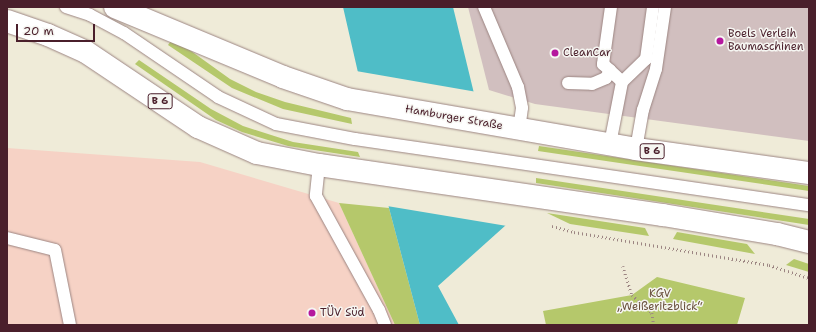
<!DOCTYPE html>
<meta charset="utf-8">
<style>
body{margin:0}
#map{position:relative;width:816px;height:332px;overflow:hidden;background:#efebd8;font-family:"Shantell Sans",sans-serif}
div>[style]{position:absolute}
.built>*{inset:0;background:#f6d2c5}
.industrial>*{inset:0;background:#d1bfbf}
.green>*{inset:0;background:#b5c86b}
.water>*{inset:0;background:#4fbdc7}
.pier>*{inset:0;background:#efebd8}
.path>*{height:2.5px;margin-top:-1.25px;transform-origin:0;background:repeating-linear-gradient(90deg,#9c8582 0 1px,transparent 0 4px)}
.roads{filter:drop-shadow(0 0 1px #9c8582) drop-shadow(0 0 1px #9c8582)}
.service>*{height:12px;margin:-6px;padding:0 6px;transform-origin:6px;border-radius:6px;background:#fff}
.primary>*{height:22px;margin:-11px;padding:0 11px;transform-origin:11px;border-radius:11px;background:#fff}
.dots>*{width:11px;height:11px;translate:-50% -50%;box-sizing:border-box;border:2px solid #f6f6f2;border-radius:50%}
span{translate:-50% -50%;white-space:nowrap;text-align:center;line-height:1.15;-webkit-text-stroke:3px #f6f6f2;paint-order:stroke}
.shield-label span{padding:1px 3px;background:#f6f6f2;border:1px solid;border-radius:3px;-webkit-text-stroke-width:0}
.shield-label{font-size:10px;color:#4a1f2b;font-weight:700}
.poi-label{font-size:11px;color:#4a1f2b}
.left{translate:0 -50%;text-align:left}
.street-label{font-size:11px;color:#4a1f2b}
.park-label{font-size:11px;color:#6a523e}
.frame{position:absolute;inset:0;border:8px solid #4a1f2b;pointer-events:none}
.scale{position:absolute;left:16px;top:24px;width:79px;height:18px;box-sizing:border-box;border:2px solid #4a1f2b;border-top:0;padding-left:5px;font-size:12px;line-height:14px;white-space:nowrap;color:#4a1f2b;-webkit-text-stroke:3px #f6f6f2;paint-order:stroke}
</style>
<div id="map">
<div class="built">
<div style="clip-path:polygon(7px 148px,200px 162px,339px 203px,395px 325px,7px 325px)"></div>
</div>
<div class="industrial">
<div style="clip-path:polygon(468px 7px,809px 7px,809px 141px,535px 104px,489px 90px)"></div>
</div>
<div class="green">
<div style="clip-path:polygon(173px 38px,230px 79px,256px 92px,285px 102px,351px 118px,352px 124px,283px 109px,232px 88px,168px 45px)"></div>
<div style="clip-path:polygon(139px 60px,211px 109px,243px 126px,293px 142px,358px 152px,360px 157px,288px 146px,242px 132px,216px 120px,135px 64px)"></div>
<div style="clip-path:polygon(539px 146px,809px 186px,809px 191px,538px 151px)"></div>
<div style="clip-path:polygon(536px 178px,809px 219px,809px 225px,536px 183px)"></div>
<div style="clip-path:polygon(339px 203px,389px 208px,420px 325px,395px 325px)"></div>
<div style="clip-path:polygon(547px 213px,645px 228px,649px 236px,570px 224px)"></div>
<div style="clip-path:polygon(677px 232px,747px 244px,755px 254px,673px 239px)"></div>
<div style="clip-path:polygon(794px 259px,809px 264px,809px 272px,786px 265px)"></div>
<div style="clip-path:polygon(657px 277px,745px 298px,737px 325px,546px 325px,543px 311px,632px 295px)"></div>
</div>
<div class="water">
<div style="clip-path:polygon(343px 7px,453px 7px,506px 225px,438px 286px,459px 325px,420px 325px,389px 208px)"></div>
</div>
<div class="pier">
<div style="clip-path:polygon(356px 71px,477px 92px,507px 226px,387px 206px)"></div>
</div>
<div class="path">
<div style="left:552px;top:226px;width:23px;rotate:15deg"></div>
<div style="left:574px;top:232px;width:198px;rotate:9.6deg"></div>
<div style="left:769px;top:265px;width:42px;rotate:18deg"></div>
<div style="left:623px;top:266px;width:30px;rotate:73deg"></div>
<div style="left:632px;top:295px;width:27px;rotate:42deg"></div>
<div style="left:652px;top:313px;width:12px;rotate:81deg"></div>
</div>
<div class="roads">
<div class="service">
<div style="left:66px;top:7px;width:25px;rotate:18deg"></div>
<div style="left:90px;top:15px;width:38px;rotate:28deg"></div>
<div style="left:124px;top:33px;width:114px;rotate:34.2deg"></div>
<div style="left:218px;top:97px;width:64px;rotate:25deg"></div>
<div style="left:276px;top:124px;width:80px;rotate:10.8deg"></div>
<div style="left:355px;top:139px;width:459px;rotate:8.3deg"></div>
<div style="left:484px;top:7px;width:87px;rotate:67deg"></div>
<div style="left:518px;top:87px;width:21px;rotate:79deg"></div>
<div style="left:522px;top:108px;width:22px;rotate:98deg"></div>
<div style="left:611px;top:7px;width:58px;rotate:98deg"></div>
<div style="left:603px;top:64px;width:26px;rotate:43deg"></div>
<div style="left:568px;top:83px;width:24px;rotate:2deg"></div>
<div style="left:592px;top:84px;width:15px;rotate:-23deg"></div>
<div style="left:606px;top:78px;width:9px;rotate:-63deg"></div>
<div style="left:610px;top:144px;width:63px;rotate:-79deg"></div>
<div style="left:622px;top:82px;width:33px;rotate:-44deg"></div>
<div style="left:646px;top:59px;width:52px;rotate:-82.3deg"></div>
<div style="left:636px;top:149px;width:40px;rotate:-80deg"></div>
<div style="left:643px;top:110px;width:43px;rotate:-72.4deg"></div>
<div style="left:656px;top:69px;width:63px;rotate:-81.7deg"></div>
<div style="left:319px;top:165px;width:31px;rotate:96deg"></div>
<div style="left:316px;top:196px;width:130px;rotate:61.1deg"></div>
<div style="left:379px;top:310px;width:16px;rotate:68deg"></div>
<div style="left:7px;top:238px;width:49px;rotate:14deg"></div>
<div style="left:55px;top:250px;width:76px;rotate:78.7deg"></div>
</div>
<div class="primary">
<div style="left:115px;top:7px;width:182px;rotate:22.6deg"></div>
<div style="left:283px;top:77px;width:68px;rotate:19deg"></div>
<div style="left:347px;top:99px;width:293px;rotate:9.8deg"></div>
<div style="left:636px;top:149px;width:175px;rotate:7.9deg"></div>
<div style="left:7px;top:21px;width:43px;rotate:18.9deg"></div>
<div style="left:48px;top:35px;width:42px;rotate:24.1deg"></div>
<div style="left:86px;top:52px;width:135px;rotate:33.8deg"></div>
<div style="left:198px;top:127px;width:64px;rotate:23.8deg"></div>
<div style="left:257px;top:153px;width:63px;rotate:11deg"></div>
<div style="left:319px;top:165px;width:348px;rotate:8.3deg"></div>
<div style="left:663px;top:215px;width:116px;rotate:9.5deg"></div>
<div style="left:777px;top:234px;width:33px;rotate:14deg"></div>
</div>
</div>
<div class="dots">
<div style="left:720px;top:41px;background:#b5179e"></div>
<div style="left:555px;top:53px;background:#b5179e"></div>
<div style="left:312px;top:313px;background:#b5179e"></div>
</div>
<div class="shield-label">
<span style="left:160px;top:101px">B 6</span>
<span style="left:652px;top:151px">B 6</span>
</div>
<div class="poi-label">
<span class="left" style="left:728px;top:41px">Boels Verleih<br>Baumaschinen</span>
<span class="left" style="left:563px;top:53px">CleanCar</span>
<span class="left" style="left:320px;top:313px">TÜV Süd</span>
</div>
<div class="street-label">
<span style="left:454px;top:118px;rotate:10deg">Hamburger Straße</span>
</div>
<div class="park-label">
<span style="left:660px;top:301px">KGV<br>„Weißeritzblick“</span>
</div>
<div class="frame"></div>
<div class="scale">20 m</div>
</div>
